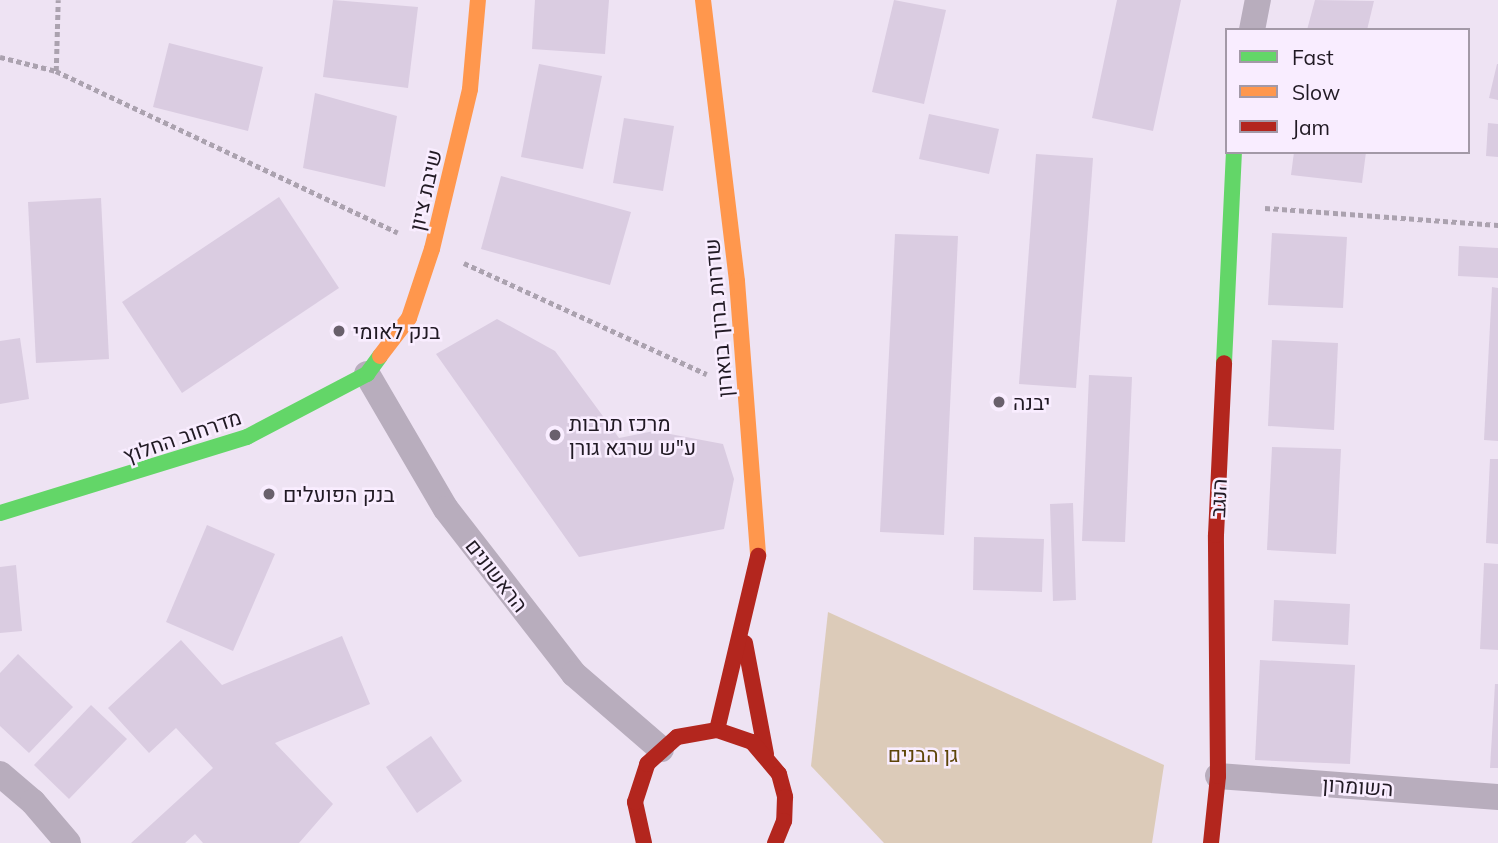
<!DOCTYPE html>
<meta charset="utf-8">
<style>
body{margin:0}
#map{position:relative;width:1498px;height:843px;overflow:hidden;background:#eee3f3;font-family:Mulish,Heebo,sans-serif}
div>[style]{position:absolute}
.green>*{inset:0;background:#dccbb9}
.building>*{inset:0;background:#dacce1}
.path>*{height:4.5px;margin-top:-2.25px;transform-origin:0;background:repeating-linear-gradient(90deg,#aba2af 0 5px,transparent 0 8.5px)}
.street>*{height:26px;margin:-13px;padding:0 13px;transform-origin:13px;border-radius:13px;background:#b8adbd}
.fast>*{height:16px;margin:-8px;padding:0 8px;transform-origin:8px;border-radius:8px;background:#63d668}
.slow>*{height:16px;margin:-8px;padding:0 8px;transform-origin:8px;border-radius:8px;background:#ff974d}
.jam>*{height:16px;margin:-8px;padding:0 8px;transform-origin:8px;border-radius:8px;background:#b3261e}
.dots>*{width:19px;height:19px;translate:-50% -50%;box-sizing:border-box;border:4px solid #f9edff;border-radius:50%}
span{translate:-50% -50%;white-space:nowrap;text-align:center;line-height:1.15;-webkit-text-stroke:5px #f9edff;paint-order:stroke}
.street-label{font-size:21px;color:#211a24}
.poi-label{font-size:21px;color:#211a24}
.left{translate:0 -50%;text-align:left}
.park-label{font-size:21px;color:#5d4508}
.legend{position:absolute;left:1225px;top:28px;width:245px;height:126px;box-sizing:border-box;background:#f9edff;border:2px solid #a399a7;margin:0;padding:9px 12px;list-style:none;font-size:21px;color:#211a24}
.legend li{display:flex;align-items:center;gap:14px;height:35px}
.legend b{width:35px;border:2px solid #a399a7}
</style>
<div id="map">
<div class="green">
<div style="clip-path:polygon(828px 612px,1164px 765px,1152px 843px,884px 843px,811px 766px)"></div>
</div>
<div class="building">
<div style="clip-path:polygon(333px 0,418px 7px,408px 88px,323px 77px)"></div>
<div style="clip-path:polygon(535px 0,609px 0,605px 54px,532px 49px)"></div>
<div style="clip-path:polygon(894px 0,946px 10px,924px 104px,872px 92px)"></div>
<div style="clip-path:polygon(1117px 0,1181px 0,1153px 131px,1092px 118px)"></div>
<div style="clip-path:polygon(1315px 0,1374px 1px,1367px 30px,1307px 30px)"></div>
<div style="clip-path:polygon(169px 43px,263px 67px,248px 131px,153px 107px)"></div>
<div style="clip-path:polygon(539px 64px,602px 76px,583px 169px,521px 157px)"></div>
<div style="clip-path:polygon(1497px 64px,1498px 64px,1498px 100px,1489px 98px)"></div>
<div style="clip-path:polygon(315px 93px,397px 116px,385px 187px,303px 168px)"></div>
<div style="clip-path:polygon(929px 114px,999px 129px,989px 174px,919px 159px)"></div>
<div style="clip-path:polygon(624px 118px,674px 126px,663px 191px,613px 183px)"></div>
<div style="clip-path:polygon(1488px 123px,1498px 124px,1498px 157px,1486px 156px)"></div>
<div style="clip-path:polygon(1294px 152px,1366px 152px,1362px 183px,1291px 175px)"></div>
<div style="clip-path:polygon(1036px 154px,1093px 158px,1076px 388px,1019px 384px)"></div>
<div style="clip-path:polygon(501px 176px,631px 212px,610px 285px,481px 249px)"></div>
<div style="clip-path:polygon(279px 197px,339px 288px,182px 393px,122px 302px)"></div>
<div style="clip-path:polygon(101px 198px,109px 359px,36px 363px,28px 202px)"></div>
<div style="clip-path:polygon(1272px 233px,1347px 237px,1343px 308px,1268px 305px)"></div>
<div style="clip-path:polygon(895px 234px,958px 236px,944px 535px,880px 532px)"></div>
<div style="clip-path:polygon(1459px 246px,1498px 248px,1498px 278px,1458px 276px)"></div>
<div style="clip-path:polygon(1492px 287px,1498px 288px,1498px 441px,1484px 440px)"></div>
<div style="clip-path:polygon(497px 319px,555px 351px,619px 438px,654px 431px,723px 444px,734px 479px,724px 529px,579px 557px,436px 354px)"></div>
<div style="clip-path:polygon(20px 338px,29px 399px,0 404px,0 341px)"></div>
<div style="clip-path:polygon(1272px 340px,1338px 343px,1334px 430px,1268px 426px)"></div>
<div style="clip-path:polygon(1089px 375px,1132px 377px,1125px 542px,1082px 541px)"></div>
<div style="clip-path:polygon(1272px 447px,1341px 449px,1336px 554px,1267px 550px)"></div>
<div style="clip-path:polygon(1490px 459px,1498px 459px,1498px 544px,1486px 543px)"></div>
<div style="clip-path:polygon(1073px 503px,1076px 600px,1053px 601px,1050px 504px)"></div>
<div style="clip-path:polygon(207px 525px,275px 554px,233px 651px,166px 622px)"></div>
<div style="clip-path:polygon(974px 537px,1044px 539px,1042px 592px,973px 590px)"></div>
<div style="clip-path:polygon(1484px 563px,1498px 564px,1498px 650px,1480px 649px)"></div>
<div style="clip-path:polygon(16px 565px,22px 631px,0 633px,0 567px)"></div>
<div style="clip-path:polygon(1274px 600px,1350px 604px,1348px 645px,1272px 641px)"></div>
<div style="clip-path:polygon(342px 636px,370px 704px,275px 743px,333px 804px,299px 843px,203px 843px,195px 834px,185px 843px,131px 843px,213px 768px,176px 728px,149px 753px,108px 708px,181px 640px,222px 685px)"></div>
<div style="clip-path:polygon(18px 654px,73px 707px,29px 753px,0 726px,0 673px)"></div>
<div style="clip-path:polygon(1260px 660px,1355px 665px,1350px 764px,1255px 760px)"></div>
<div style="clip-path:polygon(1495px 684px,1498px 684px,1498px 768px,1490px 768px)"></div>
<div style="clip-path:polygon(91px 705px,127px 739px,69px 799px,34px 765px)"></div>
<div style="clip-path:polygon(431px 736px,462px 781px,417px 813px,386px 767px)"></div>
</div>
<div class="path">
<div style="left:0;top:57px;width:58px;rotate:14deg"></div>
<div style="left:56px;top:71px;width:378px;rotate:25.3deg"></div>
<div style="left:56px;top:71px;width:71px;rotate:-88.4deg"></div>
<div style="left:1265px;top:208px;width:234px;rotate:4.2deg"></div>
<div style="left:464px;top:263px;width:267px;rotate:24.6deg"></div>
</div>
<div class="street">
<div style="left:1252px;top:30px;width:31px;rotate:-79deg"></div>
<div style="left:367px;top:374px;width:156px;rotate:59.7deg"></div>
<div style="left:446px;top:509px;width:209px;rotate:52.2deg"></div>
<div style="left:574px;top:674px;width:115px;rotate:40.8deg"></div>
<div style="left:0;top:774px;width:43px;rotate:40.3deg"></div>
<div style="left:33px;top:802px;width:54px;rotate:49.5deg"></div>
<div style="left:1218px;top:776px;width:281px;rotate:4.3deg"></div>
</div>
<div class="fast">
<div style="left:1224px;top:363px;width:211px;rotate:-87.3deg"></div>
<div style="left:0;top:513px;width:258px;rotate:-17.1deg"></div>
<div style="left:247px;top:437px;width:136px;rotate:-27.7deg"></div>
<div style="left:367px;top:374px;width:22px;rotate:-54deg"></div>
</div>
<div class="slow">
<div style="left:703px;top:0;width:283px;rotate:83.1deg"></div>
<div style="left:737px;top:281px;width:276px;rotate:85.6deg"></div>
<div style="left:380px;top:356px;width:48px;rotate:-52.7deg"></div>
<div style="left:409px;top:318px;width:73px;rotate:-71.6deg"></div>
<div style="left:432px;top:249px;width:164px;rotate:-76.6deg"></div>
<div style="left:470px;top:89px;width:89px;rotate:-84.9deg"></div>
</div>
<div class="jam">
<div style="left:745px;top:643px;width:113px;rotate:79.3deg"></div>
<div style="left:717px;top:730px;width:179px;rotate:-76.7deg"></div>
<div style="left:644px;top:843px;width:42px;rotate:-102.4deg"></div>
<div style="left:635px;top:802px;width:40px;rotate:-72deg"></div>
<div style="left:647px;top:764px;width:40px;rotate:-42deg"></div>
<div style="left:677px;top:737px;width:41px;rotate:-9.9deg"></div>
<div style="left:717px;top:730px;width:37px;rotate:19deg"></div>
<div style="left:752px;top:742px;width:42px;rotate:49.8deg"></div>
<div style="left:779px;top:774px;width:24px;rotate:75deg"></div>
<div style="left:785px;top:797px;width:24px;rotate:92deg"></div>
<div style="left:784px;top:821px;width:24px;rotate:112deg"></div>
<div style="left:1211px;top:843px;width:67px;rotate:-84deg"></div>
<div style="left:1218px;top:776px;width:241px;rotate:-90.5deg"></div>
<div style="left:1216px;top:535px;width:172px;rotate:-87.3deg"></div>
</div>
<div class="dots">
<div style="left:339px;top:331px;background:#69606c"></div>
<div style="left:999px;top:402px;background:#69606c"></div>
<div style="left:555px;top:435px;background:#69606c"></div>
<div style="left:269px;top:494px;background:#69606c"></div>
</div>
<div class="street-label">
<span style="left:425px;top:190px;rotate:-77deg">שיבת ציון</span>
<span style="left:718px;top:318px;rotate:-95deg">שדרות ברוך בוארון</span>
<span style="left:182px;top:436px;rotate:-19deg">מדרחוב החלוץ</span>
<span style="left:1218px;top:498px;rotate:-87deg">הנגב</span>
<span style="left:497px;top:575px;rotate:52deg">הראשונים</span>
<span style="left:1358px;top:786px;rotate:4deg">השומרון</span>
</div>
<div class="poi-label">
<span class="left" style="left:353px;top:331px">בנק לאומי</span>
<span class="left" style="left:1013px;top:402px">יבנה</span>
<span class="left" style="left:569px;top:435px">מרכז תרבות<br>ע"ש שרגא גורן</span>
<span class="left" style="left:283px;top:494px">בנק הפועלים</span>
</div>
<div class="park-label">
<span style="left:923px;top:754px">גן הבנים</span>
</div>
<ul class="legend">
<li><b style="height:9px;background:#63d668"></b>Fast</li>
<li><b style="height:9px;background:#ff974d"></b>Slow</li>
<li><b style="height:9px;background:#b3261e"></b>Jam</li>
</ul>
</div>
